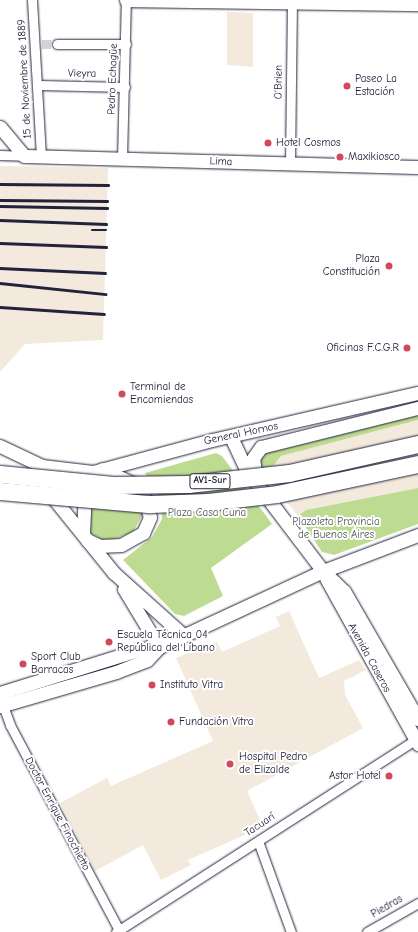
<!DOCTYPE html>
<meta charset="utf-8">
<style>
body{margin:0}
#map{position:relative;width:418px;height:932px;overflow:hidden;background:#fff;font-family:"Comic Neue",sans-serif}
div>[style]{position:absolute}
.built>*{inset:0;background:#f3e9dc}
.green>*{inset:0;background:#bedb92}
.street-tunnel>*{height:9px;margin-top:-4.5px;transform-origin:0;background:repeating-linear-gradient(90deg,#d3d3d8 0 9px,transparent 0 13.5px)}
.roads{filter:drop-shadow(0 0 1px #22223b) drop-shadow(0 0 1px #22223b)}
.street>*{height:9px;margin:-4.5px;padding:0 4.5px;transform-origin:4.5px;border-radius:4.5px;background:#fff}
.secondary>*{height:13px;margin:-6.5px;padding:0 6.5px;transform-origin:6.5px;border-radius:6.5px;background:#fff}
.rail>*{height:2.5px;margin:-1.25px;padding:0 1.25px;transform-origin:1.25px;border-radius:1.25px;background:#22223b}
.bridges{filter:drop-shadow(0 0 1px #22223b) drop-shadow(0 0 1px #22223b)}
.highway-bridge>*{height:17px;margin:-8.5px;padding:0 8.5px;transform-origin:8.5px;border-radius:8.5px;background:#fff}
.dots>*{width:11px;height:11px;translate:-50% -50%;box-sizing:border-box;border:2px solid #fff;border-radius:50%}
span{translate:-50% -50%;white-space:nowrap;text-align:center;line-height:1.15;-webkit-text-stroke:4px #fff;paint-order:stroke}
.shield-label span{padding:1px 3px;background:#fff;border:1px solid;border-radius:3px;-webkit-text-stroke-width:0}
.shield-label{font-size:10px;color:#22223b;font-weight:700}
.street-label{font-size:11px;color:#22223b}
.poi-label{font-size:11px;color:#22223b}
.left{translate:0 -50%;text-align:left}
.right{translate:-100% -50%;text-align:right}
.park-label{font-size:11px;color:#515a55}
</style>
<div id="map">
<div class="built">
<div style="clip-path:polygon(227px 12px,253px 13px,253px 67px,227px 65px)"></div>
<div style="clip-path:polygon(0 166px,108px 168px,103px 340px,25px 344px,0 372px)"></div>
<div style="clip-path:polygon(418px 420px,418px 488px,306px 510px,298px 516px,261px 470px,274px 465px,281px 456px)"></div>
<div style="clip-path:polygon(289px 611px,319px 678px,359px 660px,366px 670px,344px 681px,345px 695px,363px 728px,247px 791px,263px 827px,188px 860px,191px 865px,161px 880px,143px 845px,95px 871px,60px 803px,107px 778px,111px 786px,213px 741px,176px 658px,217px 642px,222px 652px,280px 626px,276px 617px)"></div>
</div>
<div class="green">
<div style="clip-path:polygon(418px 413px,418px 420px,281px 456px,274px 465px,261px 470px,260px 458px,269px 451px)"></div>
<div style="clip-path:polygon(216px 453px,222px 456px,272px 524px,211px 568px,223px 596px,184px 616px,175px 614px,123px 560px,152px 537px,162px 519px,160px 499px,145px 473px)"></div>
<div style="clip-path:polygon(418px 488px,418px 524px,334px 555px,322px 552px,298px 516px,306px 510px)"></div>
<div style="clip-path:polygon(90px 508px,141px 510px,143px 514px,133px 532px,107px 542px,90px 533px,86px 524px)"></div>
</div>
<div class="street-tunnel">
<div style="left:42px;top:44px;width:15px"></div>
</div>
<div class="roads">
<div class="street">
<div style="left:32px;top:0;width:156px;rotate:86.7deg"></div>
<div style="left:57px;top:44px;width:69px"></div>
<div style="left:39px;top:85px;width:86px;rotate:1.3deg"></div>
<div style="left:0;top:155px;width:24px;rotate:2deg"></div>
<div style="left:122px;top:159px;width:159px;rotate:-88.6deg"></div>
<div style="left:290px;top:164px;width:164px;rotate:-89.3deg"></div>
<div style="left:1px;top:700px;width:27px;rotate:70deg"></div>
<div style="left:10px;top:725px;width:232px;rotate:62deg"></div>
<div style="left:258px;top:841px;width:97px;rotate:70.1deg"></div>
<div style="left:116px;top:932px;width:359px;rotate:-32.7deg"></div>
<div style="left:367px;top:932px;width:59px;rotate:-29.6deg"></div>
</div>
<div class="secondary">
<div style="left:126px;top:0;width:292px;rotate:0.8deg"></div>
<div style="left:0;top:127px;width:38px;rotate:50deg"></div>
<div style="left:24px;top:156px;width:394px;rotate:1.6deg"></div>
<div style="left:231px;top:437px;width:38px;rotate:65deg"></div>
<div style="left:247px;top:471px;width:126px;rotate:52.8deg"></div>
<div style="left:323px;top:571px;width:29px;rotate:44deg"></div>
<div style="left:344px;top:591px;width:148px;rotate:60deg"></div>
<div style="left:0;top:446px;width:47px;rotate:25.5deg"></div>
<div style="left:42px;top:466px;width:51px;rotate:6.7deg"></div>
<div style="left:93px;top:472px;width:123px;rotate:-15.1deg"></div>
<div style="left:212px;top:440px;width:211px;rotate:-12.9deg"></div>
<div style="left:256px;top:479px;width:21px;rotate:-98deg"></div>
<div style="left:253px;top:458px;width:14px;rotate:-54deg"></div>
<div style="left:261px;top:447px;width:162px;rotate:-14deg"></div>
<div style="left:54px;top:499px;width:95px;rotate:51deg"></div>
<div style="left:114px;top:573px;width:93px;rotate:41.9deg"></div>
<div style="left:83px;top:534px;width:44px;rotate:-87.4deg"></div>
<div style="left:87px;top:540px;width:14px;rotate:25deg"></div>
<div style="left:100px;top:546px;width:21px;rotate:-3deg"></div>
<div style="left:121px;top:545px;width:25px;rotate:-29deg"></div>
<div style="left:143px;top:533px;width:17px;rotate:-66deg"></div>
<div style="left:150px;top:517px;width:21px;rotate:-107deg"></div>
<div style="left:144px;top:497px;width:16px;rotate:-128deg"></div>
<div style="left:134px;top:484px;width:35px;rotate:-155deg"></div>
<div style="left:326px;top:578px;width:190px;rotate:61deg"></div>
<div style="left:124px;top:589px;width:68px;rotate:58.9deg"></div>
<div style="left:0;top:693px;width:148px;rotate:-17.3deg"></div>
<div style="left:141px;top:649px;width:18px;rotate:-6deg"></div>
<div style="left:159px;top:647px;width:181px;rotate:-24.9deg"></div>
<div style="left:323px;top:571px;width:102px;rotate:-20.8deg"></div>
<div style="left:0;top:706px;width:121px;rotate:-16.3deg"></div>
<div style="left:116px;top:672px;width:33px;rotate:-21deg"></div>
<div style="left:147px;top:660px;width:18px;rotate:-47deg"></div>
</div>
</div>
<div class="rail">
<div style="left:0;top:184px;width:108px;rotate:0.5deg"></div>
<div style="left:0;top:200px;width:107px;rotate:0.5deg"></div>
<div style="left:0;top:206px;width:107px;rotate:1.1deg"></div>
<div style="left:0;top:220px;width:106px;rotate:2.2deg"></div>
<div style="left:92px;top:230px;width:14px"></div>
<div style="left:0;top:243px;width:106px;rotate:2.2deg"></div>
<div style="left:0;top:268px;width:105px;rotate:2.7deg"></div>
<div style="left:0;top:283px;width:106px;rotate:6deg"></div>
<div style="left:0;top:307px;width:104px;rotate:3.9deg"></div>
</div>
<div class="bridges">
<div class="highway-bridge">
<div style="left:0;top:474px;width:116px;rotate:5.5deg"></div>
<div style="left:115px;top:485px;width:73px;rotate:-0.8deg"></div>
<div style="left:188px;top:484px;width:102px;rotate:-6.2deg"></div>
<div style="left:289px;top:473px;width:132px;rotate:-12.7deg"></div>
<div style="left:0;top:491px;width:151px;rotate:5deg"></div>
<div style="left:150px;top:504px;width:58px;rotate:-2deg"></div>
<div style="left:208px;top:502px;width:69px;rotate:-6.6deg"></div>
<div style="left:277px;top:494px;width:144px;rotate:-12deg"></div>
</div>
</div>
<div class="dots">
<div style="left:347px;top:86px;background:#d1495b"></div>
<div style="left:268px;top:143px;background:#d1495b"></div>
<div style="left:340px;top:157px;background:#d1495b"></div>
<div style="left:389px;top:266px;background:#d1495b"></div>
<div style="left:407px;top:348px;background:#d1495b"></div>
<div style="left:122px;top:394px;background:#d1495b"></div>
<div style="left:109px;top:642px;background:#d1495b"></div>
<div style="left:23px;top:664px;background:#d1495b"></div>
<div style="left:152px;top:685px;background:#d1495b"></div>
<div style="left:171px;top:722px;background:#d1495b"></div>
<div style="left:230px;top:764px;background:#d1495b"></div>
<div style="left:389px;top:776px;background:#d1495b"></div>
</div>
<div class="shield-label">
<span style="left:210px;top:481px">AV1-Sur</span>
</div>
<div class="street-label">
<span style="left:82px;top:74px;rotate:1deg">Vieyra</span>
<span style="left:25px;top:79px;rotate:-93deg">15 de Noviembre de 1889</span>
<span style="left:113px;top:79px;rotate:-88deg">Pedro Echagüe</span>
<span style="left:279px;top:82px;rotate:-89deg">O'Brien</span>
<span style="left:221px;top:162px;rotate:2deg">Lima</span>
<span style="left:241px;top:434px;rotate:-12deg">General Hornos</span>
<span style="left:369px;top:658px;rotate:61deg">Avenida Caseros</span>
<span style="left:57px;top:814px;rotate:62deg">Doctor Enrique Finochietto</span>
<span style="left:260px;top:825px;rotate:-33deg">Tacuarí</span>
<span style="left:387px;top:907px;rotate:-30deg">Piedras</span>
</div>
<div class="poi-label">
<span class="left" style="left:355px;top:86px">Paseo La<br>Estación</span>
<span class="left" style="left:276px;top:143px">Hotel Cosmos</span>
<span class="left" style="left:348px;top:157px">Maxikiosco</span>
<span class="right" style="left:380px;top:266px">Plaza<br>Constitución</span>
<span class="right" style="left:399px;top:348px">Oficinas F.C.G.R</span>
<span class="left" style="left:130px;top:394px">Terminal de<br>Encomiendas</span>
<span class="left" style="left:117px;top:642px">Escuela Técnica 04<br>República del Líbano</span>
<span class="left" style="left:31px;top:664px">Sport Club<br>Barracas</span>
<span class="left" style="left:160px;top:685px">Instituto Vitra</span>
<span class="left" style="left:179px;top:722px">Fundación Vitra</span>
<span class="left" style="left:239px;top:764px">Hospital Pedro<br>de Elizalde</span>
<span class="right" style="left:381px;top:776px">Astor Hotel</span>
</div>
<div class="park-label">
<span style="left:207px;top:513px">Plaza Casa Cuna</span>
<span style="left:336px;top:529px">Plazoleta Provincia<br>de Buenos Aires</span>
</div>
</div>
